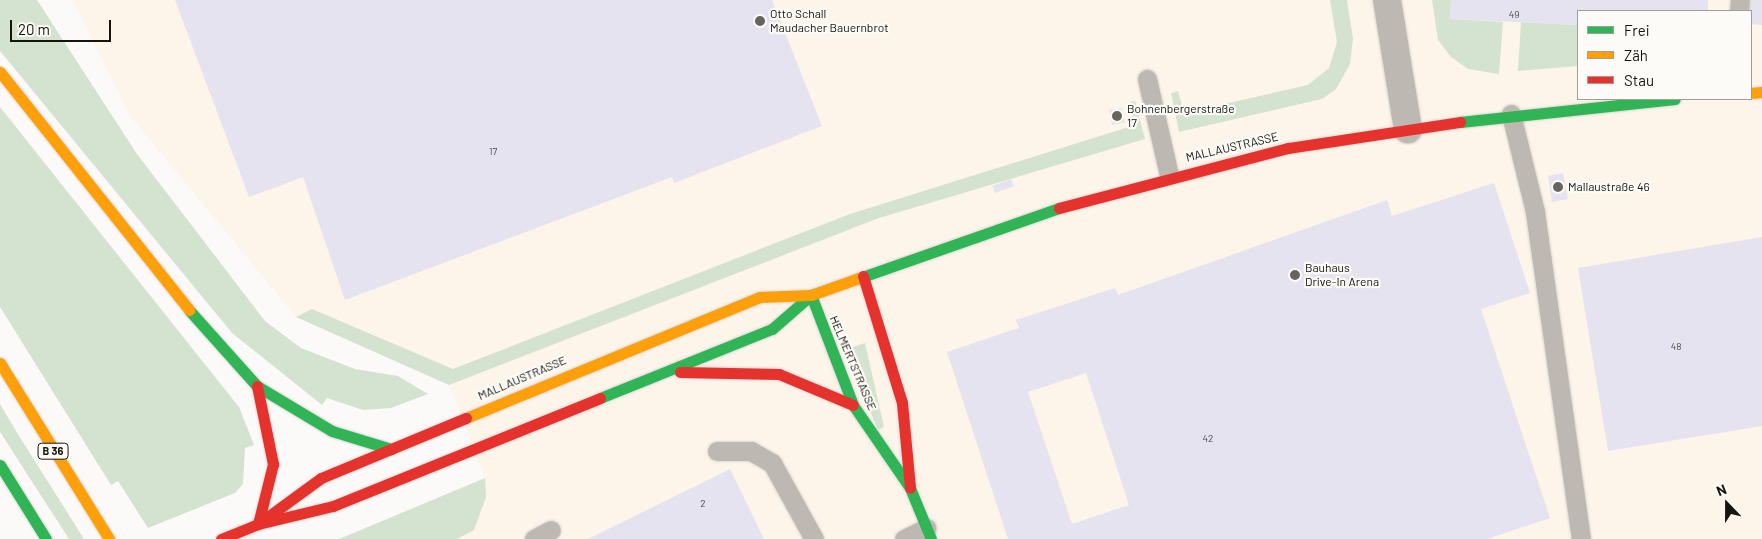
<!DOCTYPE html>
<meta charset="utf-8">
<style>
body{margin:0}
#map{position:relative;width:1762px;height:539px;overflow:hidden;background:#fcfaf8;font-family:Barlow,sans-serif}
div>[style]{position:absolute}
.built>*{inset:0;background:#fdf4ea}
.green>*{inset:0;background:#d4e3cf}
.building>*{inset:0;background:#e5e3ef}
.roads{filter:drop-shadow(0 0 1px #d7d5d3) drop-shadow(0 0 1px #d7d5d3)}
.lane>*{height:19px;margin:-9.5px;padding:0 9.5px;transform-origin:9.5px;border-radius:9.5px;background:#bdb8b1}
.street>*{height:28px;margin:-14px;padding:0 14px;transform-origin:14px;border-radius:14px;background:#bdb8b1}
.fast>*{height:11px;margin:-5.5px;padding:0 5.5px;transform-origin:5.5px;border-radius:5.5px;background:#30b455}
.slow>*{height:11px;margin:-5.5px;padding:0 5.5px;transform-origin:5.5px;border-radius:5.5px;background:#ff9f0a}
.jam>*{height:11px;margin:-5.5px;padding:0 5.5px;transform-origin:5.5px;border-radius:5.5px;background:#e5322d}
.dots>*{width:14px;height:14px;translate:-50% -50%;box-sizing:border-box;border:2px solid #fdfbf7;border-radius:50%}
span{translate:-50% -50%;white-space:nowrap;text-align:center;line-height:1.15;-webkit-text-stroke:4.5px #fdfbf7;paint-order:stroke}
.number-label{font-size:10px;color:#4a4746}
.number-label span{-webkit-text-stroke-width:0}
.shield-label span{padding:1px 4px;background:#fdfbf7;border:1px solid;border-radius:4px;-webkit-text-stroke-width:0}
.shield-label{font-size:11px;color:#17130e;font-weight:700}
.poi-label{font-size:12px;color:#17130e}
.left{translate:0 -50%;text-align:left}
.street-label{font-size:12px;color:#17130e}
.legend{position:absolute;left:1577px;top:10px;width:175px;height:90px;box-sizing:border-box;background:#fdfbf7;border:1px solid #a19e9a;margin:0;padding:6px 9px;list-style:none;font-size:15px;color:#17130e}
.legend li{display:flex;align-items:center;gap:10px;height:25px}
.legend b{width:25px;border:1px solid #a19e9a}
.north{position:absolute;left:1702px;top:479px;width:50px;height:50px;-webkit-text-stroke:4px #fdfbf7;paint-order:stroke;rotate:338deg;font-size:14px;font-weight:700;line-height:20px;text-align:center;color:#17130e}
.north::after{content:'';display:block;margin:auto;width:18px;height:22px;background:#17130e;clip-path:polygon(50% 0,100% 100%,50% 72%,0 100%)}
.scale{position:absolute;left:10px;top:20px;width:101px;height:22px;box-sizing:border-box;border:2px solid #17130e;border-top:0;padding-left:6px;font-size:15px;line-height:18px;white-space:nowrap;color:#17130e;-webkit-text-stroke:4px #fdfbf7;paint-order:stroke}
</style>
<div id="map">
<div class="built">
<div style="clip-path:polygon(evenodd,73px 0,1762px 0,1762px 539px,457px 539px,474px 530px,485px 478px,449px 385px,296px 317px,130px 116px,73px 0,1578px 11px,1751px 11px,1751px 99px,1578px 99px,1578px 11px)"></div>
</div>
<div class="green">
<div style="clip-path:polygon(0 0,37px 0,137px 154px,265px 321px,301px 348px,355px 369px,398px 376px,428px 394px,391px 408px,363px 410px,327px 398px,322px 405px,232px 333px,0 51px)"></div>
<div style="clip-path:polygon(1330px 0,1347px 0,1353px 39px,1350px 64px,1336px 89px,1322px 99px,1179px 132px,1171px 93px,1178px 91px,1184px 113px,1308px 85px,1329px 68px,1337px 42px)"></div>
<div style="clip-path:polygon(1432px 0,1451px 0,1450px 19px,1503px 22px,1499px 74px,1468px 69px,1451px 57px,1438px 40px)"></div>
<div style="clip-path:polygon(1521px 22px,1578px 25px,1578px 66px,1518px 71px)"></div>
<div style="clip-path:polygon(1135px 101px,1145px 139px,879px 218px,449px 385px,296px 317px,312px 309px,453px 369px,850px 214px,1135px 125px,1130px 102px)"></div>
<div style="clip-path:polygon(0 107px,239px 407px,254px 445px,245px 448px,243px 484px,235px 493px,148px 528px,118px 481px,111px 485px,0 307px)"></div>
<div style="clip-path:polygon(865px 343px,884px 427px,878px 430px,844px 350px)"></div>
<div style="clip-path:polygon(0 404px,16px 431px,84px 539px,69px 539px,0 432px)"></div>
<div style="clip-path:polygon(485px 478px,486px 497px,474px 530px,457px 539px,339px 539px)"></div>
</div>
<div class="building">
<div style="clip-path:polygon(175px 0,772px 0,822px 126px,674px 183px,672px 177px,345px 300px,303px 177px,249px 197px)"></div>
<div style="clip-path:polygon(1451px 0,1708px 0,1708px 11px,1578px 11px,1578px 25px,1450px 19px)"></div>
<div style="clip-path:polygon(1748px 0,1762px 0,1762px 25px,1751px 24px)"></div>
<div style="clip-path:polygon(1122px 108px,1125px 122px,1112px 125px,1109px 110px)"></div>
<div style="clip-path:polygon(1563px 173px,1568px 199px,1552px 202px,1548px 176px)"></div>
<div style="clip-path:polygon(1011px 179px,1014px 186px,995px 193px,992px 186px)"></div>
<div style="clip-path:polygon(evenodd,1494px 183px,1530px 293px,1481px 309px,1550px 518px,1487px 539px,1008px 539px,947px 352px,1019px 328px,1016px 320px,1115px 288px,1118px 295px,1387px 200px,1392px 216px,1494px 183px,1086px 373px,1129px 505px,1072px 524px,1028px 392px,1086px 373px)"></div>
<div style="clip-path:polygon(1762px 237px,1762px 426px,1608px 451px,1578px 268px)"></div>
<div style="clip-path:polygon(730px 469px,764px 539px,588px 539px)"></div>
</div>
<div class="roads">
<div class="lane">
<div style="left:1739px;top:11px;width:11px;rotate:-85deg"></div>
<div style="left:1147px;top:79px;width:98px;rotate:77.1deg"></div>
<div style="left:1511px;top:114px;width:101px;rotate:76.2deg"></div>
<div style="left:1535px;top:212px;width:330px;rotate:82deg"></div>
<div style="left:717px;top:451px;width:34px"></div>
<div style="left:751px;top:451px;width:24px;rotate:30deg"></div>
<div style="left:772px;top:463px;width:87px;rotate:61.1deg"></div>
<div style="left:534px;top:539px;width:19px;rotate:-28deg"></div>
<div style="left:904px;top:539px;width:25px;rotate:-26deg"></div>
</div>
<div class="street">
<div style="left:1387px;top:0;width:131px;rotate:80.8deg"></div>
</div>
<div class="fast">
<div style="left:1460px;top:122px;width:216px;rotate:-6.1deg"></div>
<div style="left:859px;top:278px;width:212px;rotate:-19.3deg"></div>
<div style="left:811px;top:295px;width:118px;rotate:69.1deg"></div>
<div style="left:853px;top:405px;width:101px;rotate:55.5deg"></div>
<div style="left:910px;top:488px;width:55px;rotate:67.6deg"></div>
<div style="left:189px;top:310px;width:102px;rotate:48.2deg"></div>
<div style="left:257px;top:386px;width:87px;rotate:31deg"></div>
<div style="left:332px;top:431px;width:62px;rotate:17deg"></div>
<div style="left:600px;top:398px;width:185px;rotate:-21.9deg"></div>
<div style="left:772px;top:329px;width:52px;rotate:-41.1deg"></div>
<div style="left:0;top:465px;width:87px;rotate:58.1deg"></div>
</div>
<div class="slow">
<div style="left:0;top:72px;width:304px;rotate:51.5deg"></div>
<div style="left:1751px;top:93px;width:11px;rotate:-5deg"></div>
<div style="left:0;top:363px;width:207px;rotate:58.2deg"></div>
<div style="left:466px;top:418px;width:318px;rotate:-22.4deg"></div>
<div style="left:760px;top:297px;width:51px;rotate:-2.2deg"></div>
<div style="left:811px;top:295px;width:51px;rotate:-19.5deg"></div>
</div>
<div class="jam">
<div style="left:1059px;top:208px;width:237px;rotate:-14.7deg"></div>
<div style="left:1288px;top:148px;width:174px;rotate:-8.6deg"></div>
<div style="left:863px;top:276px;width:133px;rotate:72.9deg"></div>
<div style="left:902px;top:403px;width:85px;rotate:84.6deg"></div>
<div style="left:680px;top:372px;width:99px;rotate:1.2deg"></div>
<div style="left:779px;top:374px;width:80px;rotate:22.7deg"></div>
<div style="left:257px;top:386px;width:80px;rotate:78.4deg"></div>
<div style="left:273px;top:464px;width:62px;rotate:104deg"></div>
<div style="left:258px;top:524px;width:78px;rotate:-36.1deg"></div>
<div style="left:321px;top:478px;width:157px;rotate:-22.5deg"></div>
<div style="left:221px;top:539px;width:40px;rotate:-22deg"></div>
<div style="left:258px;top:524px;width:77px;rotate:-13.5deg"></div>
<div style="left:333px;top:506px;width:288px;rotate:-22deg"></div>
</div>
</div>
<div class="dots">
<div style="left:760px;top:21px;background:#676460"></div>
<div style="left:1117px;top:116px;background:#676460"></div>
<div style="left:1558px;top:187px;background:#676460"></div>
<div style="left:1295px;top:275px;background:#676460"></div>
</div>
<div class="number-label">
<span style="left:1514px;top:15px">49</span>
<span style="left:493px;top:152px">17</span>
<span style="left:1676px;top:347px">48</span>
<span style="left:1208px;top:439px">42</span>
<span style="left:703px;top:504px">2</span>
</div>
<div class="shield-label">
<span style="left:53px;top:451px">B 36</span>
</div>
<div class="poi-label">
<span class="left" style="left:770px;top:21px">Otto Schall<br>Maudacher Bauernbrot</span>
<span class="left" style="left:1127px;top:116px">Bohnenbergerstraße<br>17</span>
<span class="left" style="left:1568px;top:187px">Mallaustraße 46</span>
<span class="left" style="left:1305px;top:275px">Bauhaus<br>Drive-In Arena</span>
</div>
<div class="street-label">
<span style="left:1232px;top:147px;rotate:-13deg">MALLAUSTRASSE</span>
<span style="left:853px;top:363px;rotate:67deg">HELMERTSTRASSE</span>
<span style="left:522px;top:378px;rotate:-23deg">MALLAUSTRASSE</span>
</div>
<ul class="legend">
<li><b style="height:6px;background:#30b455"></b>Frei</li>
<li><b style="height:6px;background:#ff9f0a"></b>Zäh</li>
<li><b style="height:6px;background:#e5322d"></b>Stau</li>
</ul>
<div class="north">N</div>
<div class="scale">20 m</div>
</div>
